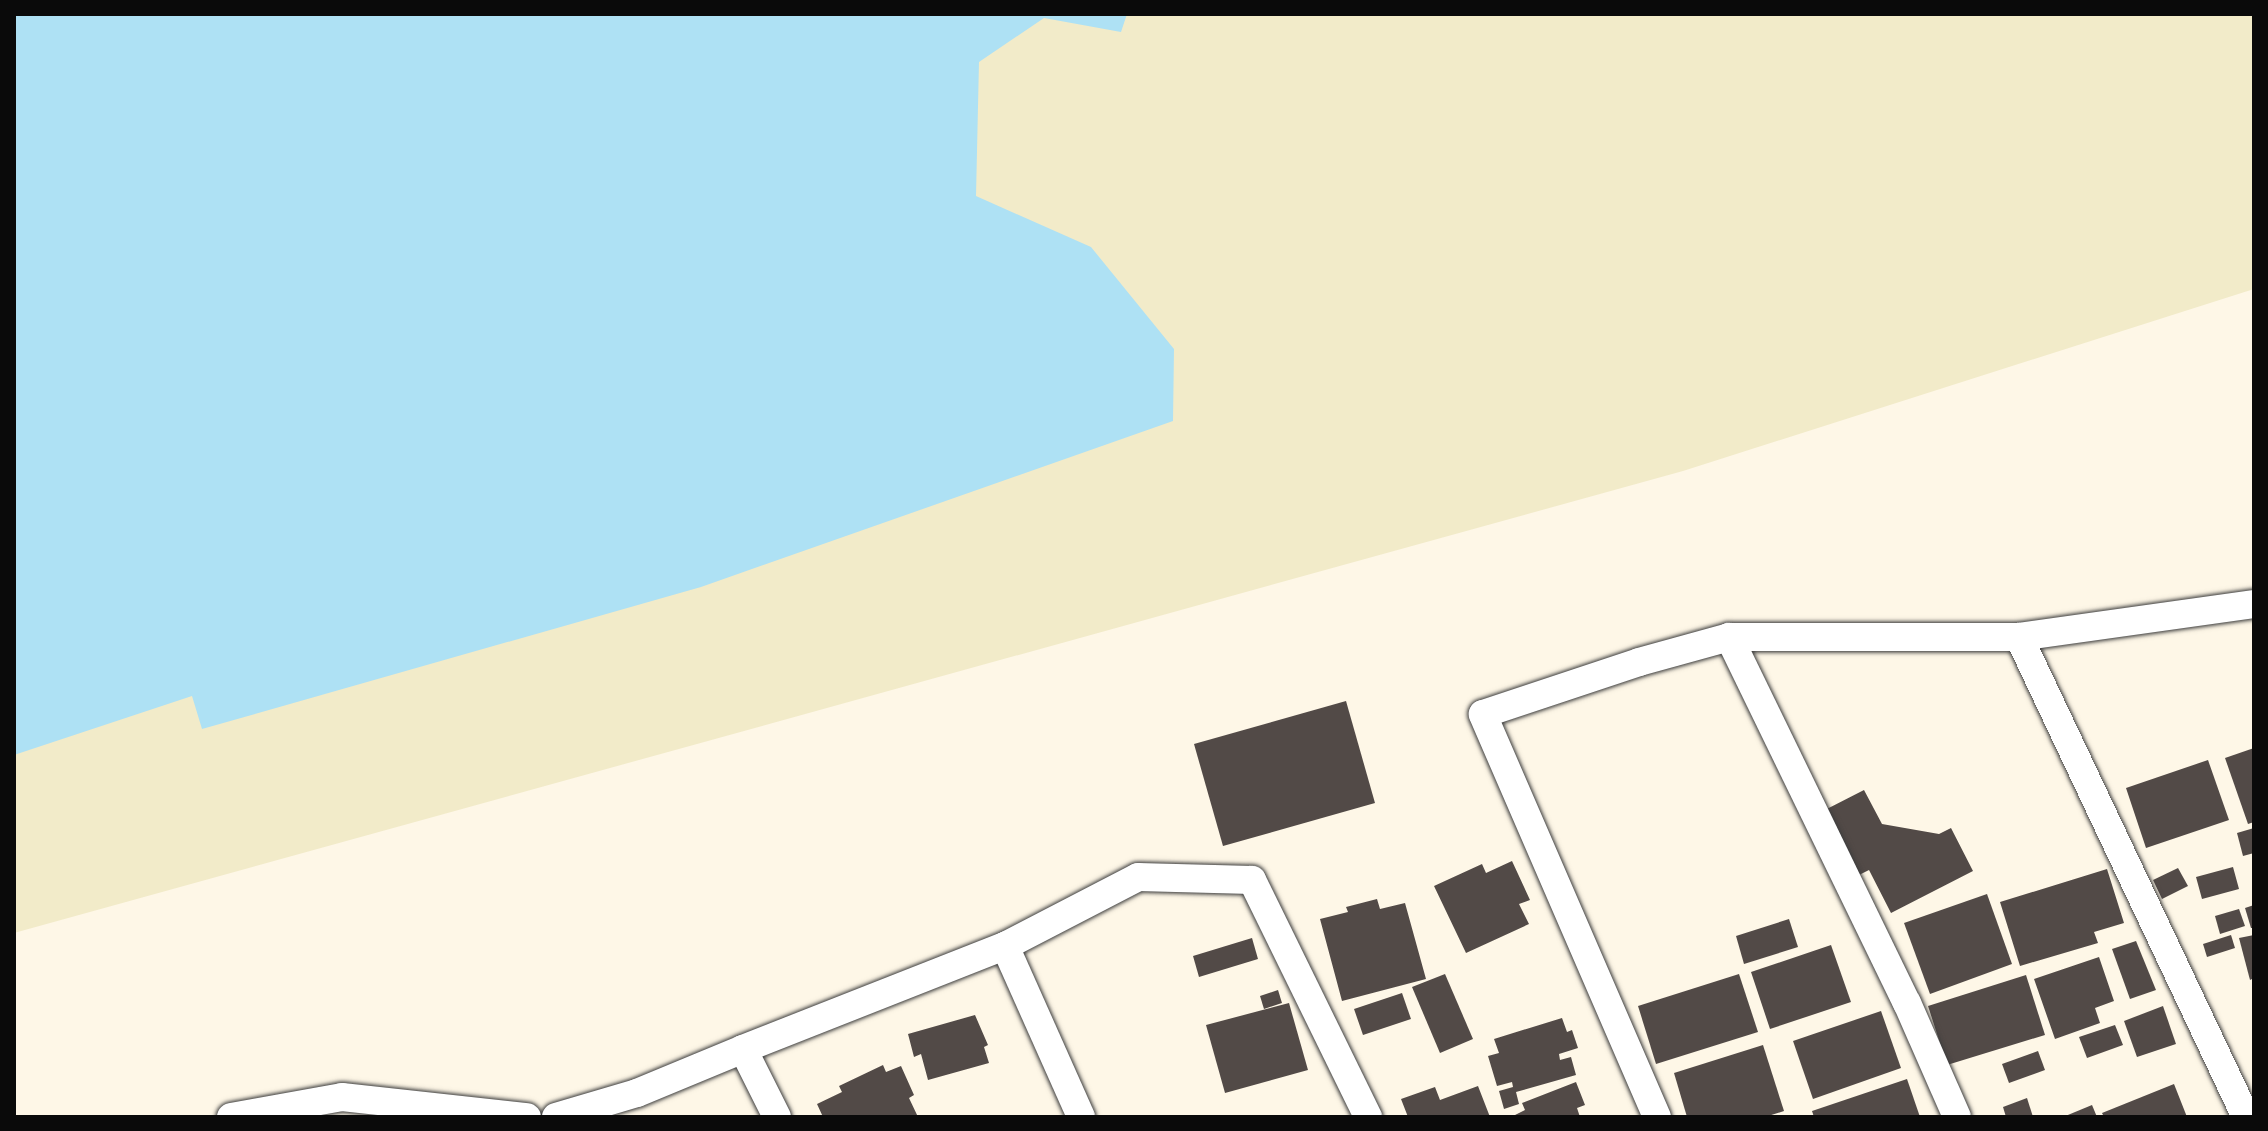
<!DOCTYPE html>
<style>
body{margin:0}
#map{position:relative;width:2268px;height:1131px;overflow:hidden;background:#fef7e7;font-family:"Times New Roman",serif}
div>[style]{position:absolute}
.farmland>*{inset:0;background:#f2ebc9}
.water>*{inset:0;background:#aee1f4}
.building>*{inset:0;background:#524a47}
.roads{filter:drop-shadow(0 0 2px #3d3d3d) drop-shadow(0 0 2px #3d3d3d)}
.minor>*{height:28px;margin:-14px;padding:0 14px;transform-origin:14px;border-radius:14px;background:#fff}
span{translate:-50% -50%;white-space:nowrap;text-align:center;line-height:1.15;-webkit-text-stroke:8px #fff;paint-order:stroke}
.frame{position:absolute;inset:0;border:16px solid #0a0a0a;pointer-events:none}
</style>
<div id="map">
<div class="farmland">
<div style="clip-path:polygon(14px 14px,2254px 14px,2254px 289px,1683px 471px,14px 933px)"></div>
</div>
<div class="water">
<div style="clip-path:polygon(14px 14px,1127px 14px,1121px 32px,1044px 18px,979px 62px,976px 196px,1091px 247px,1174px 349px,1173px 421px,701px 587px,202px 729px,192px 696px,14px 755px)"></div>
</div>
<div class="building">
<div style="clip-path:polygon(1346px 701px,1375px 803px,1223px 846px,1194px 744px)"></div>
<div style="clip-path:polygon(2254px 748px,2254px 822px,2248px 824px,2225px 758px)"></div>
<div style="clip-path:polygon(2208px 760px,2229px 820px,2146px 848px,2126px 788px)"></div>
<div style="clip-path:polygon(1864px 790px,1882px 824px,1939px 834px,1951px 828px,1973px 871px,1891px 913px,1869px 870px,1853px 878px,1819px 813px)"></div>
<div style="clip-path:polygon(2254px 828px,2254px 853px,2243px 856px,2237px 833px)"></div>
<div style="clip-path:polygon(1512px 861px,1530px 900px,1519px 904px,1529px 924px,1466px 953px,1434px 886px,1482px 864px,1486px 873px)"></div>
<div style="clip-path:polygon(2233px 867px,2239px 889px,2202px 899px,2196px 877px)"></div>
<div style="clip-path:polygon(2178px 868px,2188px 886px,2162px 899px,2153px 880px)"></div>
<div style="clip-path:polygon(2107px 869px,2124px 923px,2094px 932px,2098px 943px,2020px 966px,2000px 902px)"></div>
<div style="clip-path:polygon(1987px 894px,2012px 964px,1930px 994px,1904px 923px)"></div>
<div style="clip-path:polygon(1377px 899px,1380px 909px,1405px 903px,1426px 979px,1342px 1001px,1320px 919px,1348px 912px,1346px 907px)"></div>
<div style="clip-path:polygon(2254px 905px,2254px 928px,2251px 928px,2245px 908px)"></div>
<div style="clip-path:polygon(2239px 909px,2245px 926px,2220px 934px,2215px 916px)"></div>
<div style="clip-path:polygon(1789px 919px,1798px 947px,1744px 964px,1736px 936px)"></div>
<div style="clip-path:polygon(2231px 935px,2235px 948px,2207px 957px,2203px 944px)"></div>
<div style="clip-path:polygon(2254px 935px,2254px 978px,2250px 980px,2239px 938px)"></div>
<div style="clip-path:polygon(1252px 938px,1258px 959px,1199px 977px,1193px 956px)"></div>
<div style="clip-path:polygon(2136px 941px,2156px 990px,2130px 999px,2112px 949px)"></div>
<div style="clip-path:polygon(1831px 945px,1851px 1002px,1770px 1029px,1751px 972px)"></div>
<div style="clip-path:polygon(2099px 957px,2114px 1001px,2095px 1008px,2100px 1023px,2055px 1039px,2034px 979px)"></div>
<div style="clip-path:polygon(1445px 974px,1473px 1039px,1440px 1053px,1412px 987px)"></div>
<div style="clip-path:polygon(1739px 974px,1758px 1032px,1656px 1064px,1638px 1006px)"></div>
<div style="clip-path:polygon(2026px 975px,2045px 1035px,1947px 1065px,1928px 1006px)"></div>
<div style="clip-path:polygon(1278px 990px,1282px 1003px,1264px 1009px,1260px 996px)"></div>
<div style="clip-path:polygon(1402px 993px,1411px 1019px,1363px 1035px,1354px 1009px)"></div>
<div style="clip-path:polygon(1289px 1003px,1308px 1070px,1225px 1093px,1206px 1025px)"></div>
<div style="clip-path:polygon(2163px 1006px,2176px 1044px,2137px 1057px,2124px 1021px)"></div>
<div style="clip-path:polygon(1881px 1011px,1901px 1068px,1813px 1099px,1793px 1041px)"></div>
<div style="clip-path:polygon(975px 1015px,988px 1045px,984px 1047px,989px 1063px,928px 1080px,921px 1054px,914px 1057px,908px 1034px)"></div>
<div style="clip-path:polygon(1562px 1018px,1567px 1032px,1572px 1030px,1578px 1048px,1559px 1054px,1560px 1060px,1571px 1057px,1576px 1075px,1516px 1092px,1519px 1104px,1504px 1109px,1499px 1091px,1513px 1087px,1512px 1082px,1497px 1086px,1488px 1056px,1499px 1053px,1494px 1039px)"></div>
<div style="clip-path:polygon(2115px 1025px,2123px 1045px,2087px 1058px,2079px 1037px)"></div>
<div style="clip-path:polygon(1763px 1045px,1784px 1111px,1765px 1117px,1687px 1117px,1674px 1073px)"></div>
<div style="clip-path:polygon(2038px 1051px,2045px 1070px,2009px 1083px,2002px 1064px)"></div>
<div style="clip-path:polygon(883px 1065px,886px 1072px,901px 1066px,914px 1095px,909px 1098px,918px 1117px,823px 1117px,817px 1104px,842px 1092px,839px 1086px)"></div>
<div style="clip-path:polygon(1907px 1079px,1920px 1117px,1814px 1117px,1812px 1111px)"></div>
<div style="clip-path:polygon(1576px 1082px,1585px 1105px,1577px 1108px,1580px 1117px,1511px 1117px,1525px 1110px,1522px 1103px)"></div>
<div style="clip-path:polygon(2174px 1084px,2187px 1117px,2104px 1117px,2102px 1113px)"></div>
<div style="clip-path:polygon(1478px 1086px,1490px 1117px,1408px 1117px,1401px 1099px,1435px 1087px,1440px 1100px)"></div>
<div style="clip-path:polygon(2027px 1098px,2033px 1117px,2006px 1117px,2003px 1107px)"></div>
<div style="clip-path:polygon(2092px 1105px,2097px 1117px,2063px 1117px)"></div>
</div>
<div class="roads">
<div class="minor">
<div style="left:1729px;top:637px;width:407px;rotate:64.1deg"></div>
<div style="left:1907px;top:1003px;width:124px;rotate:66.3deg"></div>
<div style="left:2019px;top:637px;width:531px;rotate:64.69deg"></div>
<div style="left:1005px;top:946px;width:187px;rotate:66deg"></div>
<div style="left:743px;top:1049px;width:282px;rotate:-21.5deg"></div>
<div style="left:1005px;top:946px;width:150px;rotate:-27.4deg"></div>
<div style="left:1138px;top:877px;width:114px;rotate:1.5deg"></div>
<div style="left:1252px;top:880px;width:264px;rotate:63.9deg"></div>
<div style="left:231px;top:1117px;width:113px;rotate:-10.2deg"></div>
<div style="left:342px;top:1097px;width:186px;rotate:6.2deg"></div>
<div style="left:556px;top:1117px;width:84px;rotate:-16.5deg"></div>
<div style="left:637px;top:1093px;width:115px;rotate:-22.5deg"></div>
<div style="left:743px;top:1049px;width:76px;rotate:63.4deg"></div>
<div style="left:1657px;top:1117px;width:439px;rotate:-113.4deg"></div>
<div style="left:1483px;top:714px;width:164px;rotate:-18.4deg"></div>
<div style="left:1639px;top:662px;width:93px;rotate:-15.5deg"></div>
<div style="left:1729px;top:637px;width:290px"></div>
<div style="left:2019px;top:637px;width:237px;rotate:-8deg"></div>
</div>
</div>
<div class="frame"></div>
</div>
